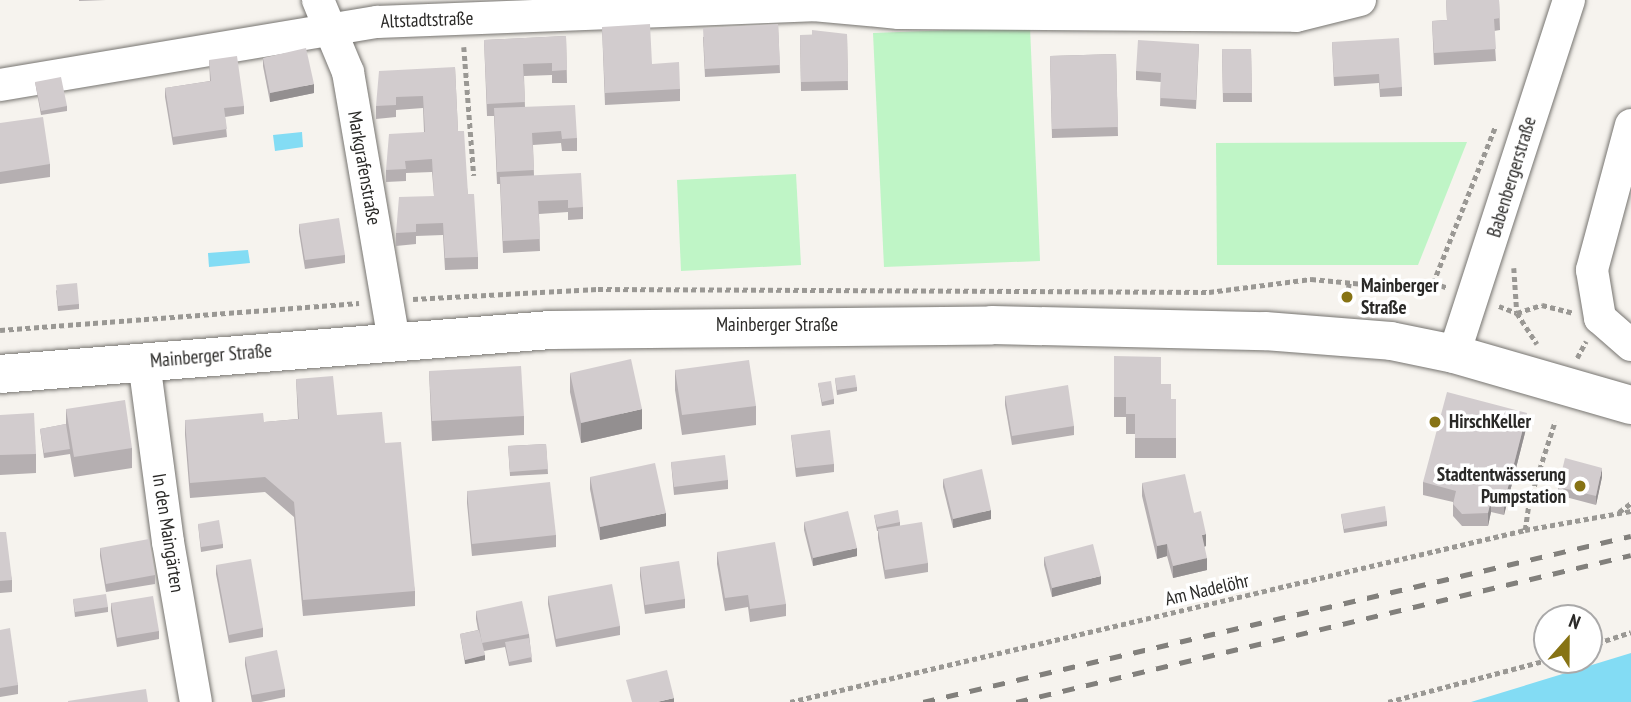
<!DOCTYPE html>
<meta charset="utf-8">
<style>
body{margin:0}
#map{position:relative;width:1631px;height:702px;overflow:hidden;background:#f6f3ee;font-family:"PT Sans Narrow",sans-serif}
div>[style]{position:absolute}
.green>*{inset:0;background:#bff5c6}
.water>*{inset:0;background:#83dcf4}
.path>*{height:4.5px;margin-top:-2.25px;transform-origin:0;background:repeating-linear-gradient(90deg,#9a9894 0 5px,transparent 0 8.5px)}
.roads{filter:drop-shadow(0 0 2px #767470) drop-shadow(0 0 2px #767470)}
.minor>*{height:32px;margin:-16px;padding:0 16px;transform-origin:16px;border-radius:16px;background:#fff}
.major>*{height:38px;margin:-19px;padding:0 19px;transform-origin:19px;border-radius:19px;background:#fff}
.rail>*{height:5px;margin-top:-2.5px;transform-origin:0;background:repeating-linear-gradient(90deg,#82807c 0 12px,transparent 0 24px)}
.wall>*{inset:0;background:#b5afb1}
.shaded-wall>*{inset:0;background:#938f90}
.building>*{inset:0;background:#d2ccce}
.dots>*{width:19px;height:19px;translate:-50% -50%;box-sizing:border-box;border:4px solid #fff;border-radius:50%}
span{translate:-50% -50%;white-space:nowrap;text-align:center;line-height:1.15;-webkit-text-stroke:7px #fff;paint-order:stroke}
.street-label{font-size:19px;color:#2a2927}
.poi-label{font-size:19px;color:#2a2927;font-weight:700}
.left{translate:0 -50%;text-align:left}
.right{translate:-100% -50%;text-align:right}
.north{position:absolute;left:1533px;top:604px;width:70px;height:70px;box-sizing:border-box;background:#fff;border:2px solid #aaa9a9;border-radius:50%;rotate:21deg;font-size:19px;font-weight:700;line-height:28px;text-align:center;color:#2a2927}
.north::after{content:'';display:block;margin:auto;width:24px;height:32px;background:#877314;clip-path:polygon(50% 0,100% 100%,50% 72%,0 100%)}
</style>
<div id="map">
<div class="green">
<div style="clip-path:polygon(1030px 27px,1040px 261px,884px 267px,873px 33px)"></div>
<div style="clip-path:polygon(1467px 142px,1418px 265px,1217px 265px,1216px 143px)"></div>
<div style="clip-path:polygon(796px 174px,801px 265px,681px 271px,677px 180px)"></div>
</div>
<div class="water">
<div style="clip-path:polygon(302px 132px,303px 147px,275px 151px,273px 135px)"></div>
<div style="clip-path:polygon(248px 250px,250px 263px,209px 267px,208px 253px)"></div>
<div style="clip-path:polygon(1631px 653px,1631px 702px,1471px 702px)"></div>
</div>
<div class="path">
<div style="left:464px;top:47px;width:129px;rotate:85.6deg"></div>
<div style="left:1514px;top:268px;width:45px;rotate:86.2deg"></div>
<div style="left:1517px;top:313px;width:26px;rotate:-18deg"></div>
<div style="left:1542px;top:305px;width:32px;rotate:14deg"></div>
<div style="left:1433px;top:283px;width:168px;rotate:-68.3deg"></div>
<div style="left:1347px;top:297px;width:14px;rotate:-82deg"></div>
<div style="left:413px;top:299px;width:185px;rotate:-3.1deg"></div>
<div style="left:598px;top:289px;width:611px;rotate:0.28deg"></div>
<div style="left:1209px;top:292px;width:103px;rotate:-7.3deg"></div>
<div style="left:1311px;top:279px;width:85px;rotate:5.4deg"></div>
<div style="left:1396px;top:287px;width:26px;rotate:2deg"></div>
<div style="left:1422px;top:288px;width:12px;rotate:-24deg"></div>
<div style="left:1433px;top:283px;width:16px;rotate:18deg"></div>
<div style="left:1499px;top:306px;width:19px;rotate:21deg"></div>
<div style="left:1517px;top:313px;width:37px;rotate:57deg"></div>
<div style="left:0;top:330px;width:360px;rotate:-4.3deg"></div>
<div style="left:1577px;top:358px;width:19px;rotate:-62deg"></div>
<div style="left:1619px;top:512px;width:15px;rotate:-37deg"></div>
<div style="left:1525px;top:530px;width:28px;rotate:-82deg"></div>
<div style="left:1529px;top:502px;width:85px;rotate:-72.2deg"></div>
<div style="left:1589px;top:646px;width:44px;rotate:-18.4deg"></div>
<div style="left:790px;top:702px;width:755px;rotate:-13.17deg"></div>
<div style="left:1525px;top:530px;width:108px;rotate:-10.2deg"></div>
<div style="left:1388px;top:702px;width:164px;rotate:-14.8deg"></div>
</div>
<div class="roads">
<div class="minor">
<div style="left:318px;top:0;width:78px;rotate:67.4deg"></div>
<div style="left:348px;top:72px;width:273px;rotate:80.3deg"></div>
<div style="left:0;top:85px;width:382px;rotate:-9.5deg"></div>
<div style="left:377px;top:22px;width:436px;rotate:-2.2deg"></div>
<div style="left:813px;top:5px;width:86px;rotate:5.3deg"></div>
<div style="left:899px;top:13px;width:397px;rotate:0.4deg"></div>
<div style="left:1296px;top:16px;width:66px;rotate:-14deg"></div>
<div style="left:1631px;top:125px;width:150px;rotate:105.1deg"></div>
<div style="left:1592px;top:270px;width:49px;rotate:80.5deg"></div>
<div style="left:1600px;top:318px;width:41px;rotate:41.1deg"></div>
<div style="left:1454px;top:354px;width:372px;rotate:-72deg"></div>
<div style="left:144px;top:362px;width:182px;rotate:82.4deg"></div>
<div style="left:168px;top:542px;width:162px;rotate:80.1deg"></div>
</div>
<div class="major">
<div style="left:0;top:374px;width:553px;rotate:-4.57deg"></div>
<div style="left:551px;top:330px;width:441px;rotate:-0.6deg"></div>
<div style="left:992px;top:325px;width:273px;rotate:1.3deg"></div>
<div style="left:1265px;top:331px;width:126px;rotate:4.5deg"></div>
<div style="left:1391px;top:341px;width:64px;rotate:11.7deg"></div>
<div style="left:1454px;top:354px;width:184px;rotate:16.1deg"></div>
</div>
</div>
<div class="rail">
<div style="left:923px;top:702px;width:727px;rotate:-13.2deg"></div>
<div style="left:1016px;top:702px;width:632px;rotate:-13.44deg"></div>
</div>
<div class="wall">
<div style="clip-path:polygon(79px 0,106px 0,79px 1px)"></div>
<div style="clip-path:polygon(1446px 0,1499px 0,1500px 30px,1494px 31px,1496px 61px,1434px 65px,1432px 21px,1447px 20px)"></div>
<div style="clip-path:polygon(778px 24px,780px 73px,705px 77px,703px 37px)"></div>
<div style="clip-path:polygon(602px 27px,652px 64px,680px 89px,680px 101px,605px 105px)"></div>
<div style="clip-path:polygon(847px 34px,848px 90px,801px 91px,800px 35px)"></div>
<div style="clip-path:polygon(566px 36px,567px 83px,552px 83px,552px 75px,524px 76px,525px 107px,577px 138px,577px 151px,562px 151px,561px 143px,533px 145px,534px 176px,583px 207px,583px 219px,568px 220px,568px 212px,539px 214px,540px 251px,503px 253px,500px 184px,497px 184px,494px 116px,487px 116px,484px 40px)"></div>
<div style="clip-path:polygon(1332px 42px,1402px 87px,1402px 96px,1380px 97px,1379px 83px,1334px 86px)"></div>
<div style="clip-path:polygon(1199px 44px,1196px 109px,1160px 106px,1161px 82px,1136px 80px,1136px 71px)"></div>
<div style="clip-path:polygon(1222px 49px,1251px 49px,1252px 102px,1223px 102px)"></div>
<div style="clip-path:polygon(1116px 54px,1118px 136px,1052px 138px,1050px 56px)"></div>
<div style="clip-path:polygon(263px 58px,314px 93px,270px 102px,263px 66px)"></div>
<div style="clip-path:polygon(209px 60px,244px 106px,244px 114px,225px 117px,227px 137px,173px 145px,165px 97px,165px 88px,210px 81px)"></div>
<div style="clip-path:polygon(455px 67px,458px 131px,478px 257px,478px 269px,445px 270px,443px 235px,416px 236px,416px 244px,396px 246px,396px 233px,434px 196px,432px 172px,406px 173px,406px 181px,386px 182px,386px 170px,424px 132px,423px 108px,396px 110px,396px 117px,376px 119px,376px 106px)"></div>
<div style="clip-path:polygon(35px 82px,67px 106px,67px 111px,41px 115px)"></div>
<div style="clip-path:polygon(0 123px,50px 164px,50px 177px,0 184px)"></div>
<div style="clip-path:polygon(299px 224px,345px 255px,345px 263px,305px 269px,299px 232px)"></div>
<div style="clip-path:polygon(56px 290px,79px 304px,79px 309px,58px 311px)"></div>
<div style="clip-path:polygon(1114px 356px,1161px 384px,1171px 399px,1176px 399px,1176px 458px,1135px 458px,1135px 434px,1126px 434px,1126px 417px,1114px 417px)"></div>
<div style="clip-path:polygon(675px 370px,756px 406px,756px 425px,682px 435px,675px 390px)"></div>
<div style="clip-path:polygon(429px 371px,524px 416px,524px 435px,432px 441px)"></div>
<div style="clip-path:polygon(570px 373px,642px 429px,581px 443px,570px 392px)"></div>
<div style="clip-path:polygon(835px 378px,857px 387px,857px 391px,837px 395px)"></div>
<div style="clip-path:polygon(296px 379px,337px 415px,385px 443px,415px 591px,415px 606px,303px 616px,294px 517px,265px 492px,190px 498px,185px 435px,185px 420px,264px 422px,298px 419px)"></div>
<div style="clip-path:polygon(818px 383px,834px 399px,834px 404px,822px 406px)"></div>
<div style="clip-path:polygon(1005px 396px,1074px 426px,1074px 435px,1012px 445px,1005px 405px)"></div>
<div style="clip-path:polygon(66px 409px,132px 448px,132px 468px,74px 477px,70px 454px,44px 458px,40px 429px,66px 424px)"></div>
<div style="clip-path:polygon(0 415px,36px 454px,36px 473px,0 475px)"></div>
<div style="clip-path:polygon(1527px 425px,1504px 515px,1491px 512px,1488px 526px,1462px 526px,1453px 516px,1453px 502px,1423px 495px,1423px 482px)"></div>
<div style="clip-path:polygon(791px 435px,834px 464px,834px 472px,796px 477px)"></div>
<div style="clip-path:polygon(546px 444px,548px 474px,510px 476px,508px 446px)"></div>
<div style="clip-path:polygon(671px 462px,728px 480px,728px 489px,674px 495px)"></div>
<div style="clip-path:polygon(590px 477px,666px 526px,600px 540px,590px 489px)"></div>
<div style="clip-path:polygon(1602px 477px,1596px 505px,1558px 495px,1558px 487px)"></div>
<div style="clip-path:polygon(943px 479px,991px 519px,953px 528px,943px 487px)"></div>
<div style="clip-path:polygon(1142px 483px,1194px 513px,1206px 546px,1204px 547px,1207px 570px,1173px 578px,1167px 556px,1157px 559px,1142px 496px)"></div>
<div style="clip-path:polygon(467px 491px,556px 535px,556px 547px,472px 556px,467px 503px)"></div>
<div style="clip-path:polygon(1341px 514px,1387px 521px,1387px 526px,1344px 533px)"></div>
<div style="clip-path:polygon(874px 515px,900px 522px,900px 526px,928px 563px,928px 572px,885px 579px,878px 538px,878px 531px,877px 531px)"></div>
<div style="clip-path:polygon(804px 522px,857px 556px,813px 566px,804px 530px)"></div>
<div style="clip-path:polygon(198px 524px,223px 544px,223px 548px,201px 552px)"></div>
<div style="clip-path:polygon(0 532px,12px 580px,12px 592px,0 593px)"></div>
<div style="clip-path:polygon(100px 548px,155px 575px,155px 584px,106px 592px,100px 556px)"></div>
<div style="clip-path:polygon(717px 552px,786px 604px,786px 616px,750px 622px,748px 607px,725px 611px,717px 564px)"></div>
<div style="clip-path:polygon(1044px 557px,1101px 584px,1052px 597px,1044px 565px)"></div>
<div style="clip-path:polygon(216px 565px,263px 628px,263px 637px,229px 643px,216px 574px)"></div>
<div style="clip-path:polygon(640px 567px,685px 599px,685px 608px,645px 614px,640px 576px)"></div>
<div style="clip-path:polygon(548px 596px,620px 626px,620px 635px,556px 647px,548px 604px)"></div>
<div style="clip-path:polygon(73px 599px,108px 607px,108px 612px,75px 617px)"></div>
<div style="clip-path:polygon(111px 603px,159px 631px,159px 639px,117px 647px,111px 611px)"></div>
<div style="clip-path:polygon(476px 611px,529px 634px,532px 662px,509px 666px,505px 647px,484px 651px,485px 660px,465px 664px,460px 634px,478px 630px,476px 619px)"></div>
<div style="clip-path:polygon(0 630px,18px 685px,18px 694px,0 697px)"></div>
<div style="clip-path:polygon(245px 657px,285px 689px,285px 697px,261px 702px,252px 702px,245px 665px)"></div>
</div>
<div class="shaded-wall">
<div style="clip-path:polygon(314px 84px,314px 93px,270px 102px,270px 93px)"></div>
<div style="clip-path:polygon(642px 409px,642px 429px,581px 443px,581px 423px)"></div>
<div style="clip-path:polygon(1527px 413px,1527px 425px,1504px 515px,1504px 503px)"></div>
<div style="clip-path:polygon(1602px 468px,1602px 477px,1596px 505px,1596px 496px)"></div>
<div style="clip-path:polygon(1491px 500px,1491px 512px,1488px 526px,1488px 513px)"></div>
<div style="clip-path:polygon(991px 510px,991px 519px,953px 528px,953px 519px)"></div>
<div style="clip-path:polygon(666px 513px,666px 526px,600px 540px,600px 527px)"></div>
<div style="clip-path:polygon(1206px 534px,1206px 546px,1202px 547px,1202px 535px)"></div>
<div style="clip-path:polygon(1167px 544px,1167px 556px,1157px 559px,1157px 546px)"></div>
<div style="clip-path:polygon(857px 548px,857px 556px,813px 566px,813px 558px)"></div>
<div style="clip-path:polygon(1207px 558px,1207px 570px,1173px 578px,1173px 566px)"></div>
<div style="clip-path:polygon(1101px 576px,1101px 584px,1052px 597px,1052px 588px)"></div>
<div style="clip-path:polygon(485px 655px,485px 660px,465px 664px,465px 660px)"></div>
<div style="clip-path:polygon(674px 698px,674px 702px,657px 702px)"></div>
</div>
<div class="building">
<div style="clip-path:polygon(1446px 0,1499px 0,1500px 18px,1494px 19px,1496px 49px,1434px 53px,1432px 21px,1447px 20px)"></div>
<div style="clip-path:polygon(650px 24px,652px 64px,679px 62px,680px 89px,605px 93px,602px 27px)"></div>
<div style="clip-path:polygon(778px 24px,780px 65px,705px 69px,703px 28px)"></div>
<div style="clip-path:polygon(812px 30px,847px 34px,848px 81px,801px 82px,800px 35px,812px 35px)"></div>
<div style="clip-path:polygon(566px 36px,567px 70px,552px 71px,552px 63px,523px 64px,525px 102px,487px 104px,484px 40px)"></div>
<div style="clip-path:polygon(1399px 38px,1402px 87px,1380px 89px,1379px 74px,1334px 77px,1332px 42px)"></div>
<div style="clip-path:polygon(1138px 40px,1199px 44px,1196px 100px,1160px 98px,1161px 73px,1136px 71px)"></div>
<div style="clip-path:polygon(306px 48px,314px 84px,270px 93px,263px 58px)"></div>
<div style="clip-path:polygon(1222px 49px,1251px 49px,1252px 93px,1223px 93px)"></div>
<div style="clip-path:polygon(1116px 54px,1118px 127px,1052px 129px,1050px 56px)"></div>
<div style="clip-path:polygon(237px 56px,244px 106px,224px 108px,227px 129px,173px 137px,165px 88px,211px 81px,209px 60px)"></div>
<div style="clip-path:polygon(455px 67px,458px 131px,464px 131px,468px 194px,474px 194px,478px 257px,445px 258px,443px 223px,416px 224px,416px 232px,396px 233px,399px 197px,434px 196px,432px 159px,405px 161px,406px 169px,386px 170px,389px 134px,425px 132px,423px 96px,396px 97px,396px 105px,376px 106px,379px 71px)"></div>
<div style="clip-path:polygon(61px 77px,67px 106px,41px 111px,35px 82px)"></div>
<div style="clip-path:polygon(575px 105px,577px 138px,562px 139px,561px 131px,532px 133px,534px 170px,497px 172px,494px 108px)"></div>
<div style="clip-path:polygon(43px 117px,50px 164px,0 172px,0 123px)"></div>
<div style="clip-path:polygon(581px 173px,583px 207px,568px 208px,568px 200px,538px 201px,540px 239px,503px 241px,500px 177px)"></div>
<div style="clip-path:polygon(339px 218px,345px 255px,305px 260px,299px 224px)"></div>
<div style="clip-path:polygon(77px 283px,79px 304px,58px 306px,56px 285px)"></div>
<div style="clip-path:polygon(1114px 356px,1161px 357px,1161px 384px,1171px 384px,1171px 399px,1176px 399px,1176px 438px,1135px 438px,1135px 414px,1126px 414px,1126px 397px,1114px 397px)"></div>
<div style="clip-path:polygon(631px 359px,642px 409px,581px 423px,570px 373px)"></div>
<div style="clip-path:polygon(749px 360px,756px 406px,682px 415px,675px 370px)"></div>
<div style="clip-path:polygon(521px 366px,524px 416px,432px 421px,429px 371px)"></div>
<div style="clip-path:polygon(855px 375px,857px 387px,837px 390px,835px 378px)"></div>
<div style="clip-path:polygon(333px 376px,337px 415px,382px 412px,385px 443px,401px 442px,415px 591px,303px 600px,294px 502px,265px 477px,190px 483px,185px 420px,263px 413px,264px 422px,299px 419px,296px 379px)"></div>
<div style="clip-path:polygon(831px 381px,834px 399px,822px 402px,818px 383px)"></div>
<div style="clip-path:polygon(1068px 385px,1074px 426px,1012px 436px,1005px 396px)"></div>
<div style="clip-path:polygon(1447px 392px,1527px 413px,1504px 503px,1491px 500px,1488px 513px,1462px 514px,1453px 504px,1456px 491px,1423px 482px)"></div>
<div style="clip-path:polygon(125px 400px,132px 448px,74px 457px,66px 409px)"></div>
<div style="clip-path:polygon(34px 413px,36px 454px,0 455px,0 415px)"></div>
<div style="clip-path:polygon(66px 424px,70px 449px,44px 453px,40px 429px)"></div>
<div style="clip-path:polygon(830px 430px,834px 464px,796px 468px,791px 435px)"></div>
<div style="clip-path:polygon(546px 444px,548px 469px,510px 472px,508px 446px)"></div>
<div style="clip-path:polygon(725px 455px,728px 480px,674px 487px,671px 462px)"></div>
<div style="clip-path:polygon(1565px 458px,1602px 468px,1596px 496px,1558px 487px)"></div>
<div style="clip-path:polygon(655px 463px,666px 513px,600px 527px,590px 477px)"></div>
<div style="clip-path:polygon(982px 469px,991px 510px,953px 519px,943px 479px)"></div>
<div style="clip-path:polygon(1185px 474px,1194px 513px,1201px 511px,1206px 534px,1202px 535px,1207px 558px,1173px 566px,1167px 544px,1157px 546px,1142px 483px)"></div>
<div style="clip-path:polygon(550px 482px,556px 535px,472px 544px,467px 491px)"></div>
<div style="clip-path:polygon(1385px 506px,1387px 521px,1344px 529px,1341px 514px)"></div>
<div style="clip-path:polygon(898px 510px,900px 522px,877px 527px,874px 515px)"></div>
<div style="clip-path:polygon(848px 511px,857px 548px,813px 558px,804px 522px)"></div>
<div style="clip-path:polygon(219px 520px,223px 544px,201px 547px,198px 524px)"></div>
<div style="clip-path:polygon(922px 522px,928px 563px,885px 570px,878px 529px)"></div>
<div style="clip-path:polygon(0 532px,6px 532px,12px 580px,0 581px)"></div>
<div style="clip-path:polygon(149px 539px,155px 575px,106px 584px,100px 548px)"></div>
<div style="clip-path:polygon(775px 542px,786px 604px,750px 609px,748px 595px,725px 598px,717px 552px)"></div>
<div style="clip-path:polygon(1093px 544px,1101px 576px,1052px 588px,1044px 557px)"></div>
<div style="clip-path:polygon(251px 559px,263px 628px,229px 635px,216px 565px)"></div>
<div style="clip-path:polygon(679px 561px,685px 599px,645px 605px,640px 567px)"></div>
<div style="clip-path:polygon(612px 584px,620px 626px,556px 639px,548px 596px)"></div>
<div style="clip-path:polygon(106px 594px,108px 607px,75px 612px,73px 599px)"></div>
<div style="clip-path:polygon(153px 596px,159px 631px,117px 638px,111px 603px)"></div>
<div style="clip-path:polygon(522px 601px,529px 634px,482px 643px,476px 611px)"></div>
<div style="clip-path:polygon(10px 628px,18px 685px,0 688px,0 630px)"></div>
<div style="clip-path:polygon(479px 630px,485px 655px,465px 660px,460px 634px)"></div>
<div style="clip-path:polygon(529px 638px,532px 657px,509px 662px,505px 642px)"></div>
<div style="clip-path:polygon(277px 650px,285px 689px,252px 695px,245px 657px)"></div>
<div style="clip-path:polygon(667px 670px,674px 698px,657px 702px,632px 702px,626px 680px)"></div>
<div style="clip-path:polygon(146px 689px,148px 702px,68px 702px,68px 701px)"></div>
</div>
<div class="dots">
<div style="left:1347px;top:297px;background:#877314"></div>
<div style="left:1435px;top:422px;background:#877314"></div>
<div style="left:1580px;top:486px;background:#877314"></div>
</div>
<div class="street-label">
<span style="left:427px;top:20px;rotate:-2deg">Altstadtstraße</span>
<span style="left:364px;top:168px;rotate:80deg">Markgrafenstraße</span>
<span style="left:1512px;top:177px;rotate:-73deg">Babenbergerstraße</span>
<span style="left:777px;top:325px">Mainberger Straße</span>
<span style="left:211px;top:356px;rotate:-5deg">Mainberger Straße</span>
<span style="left:168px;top:533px;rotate:81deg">In den Maingärten</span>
<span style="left:1207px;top:590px;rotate:-13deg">Am Nadelöhr</span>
</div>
<div class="poi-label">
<span class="left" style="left:1361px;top:297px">Mainberger<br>Straße</span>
<span class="left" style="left:1449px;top:422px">HirschKeller</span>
<span class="right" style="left:1566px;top:486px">Stadtentwässerung<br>Pumpstation</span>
</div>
<div class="north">N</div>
</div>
